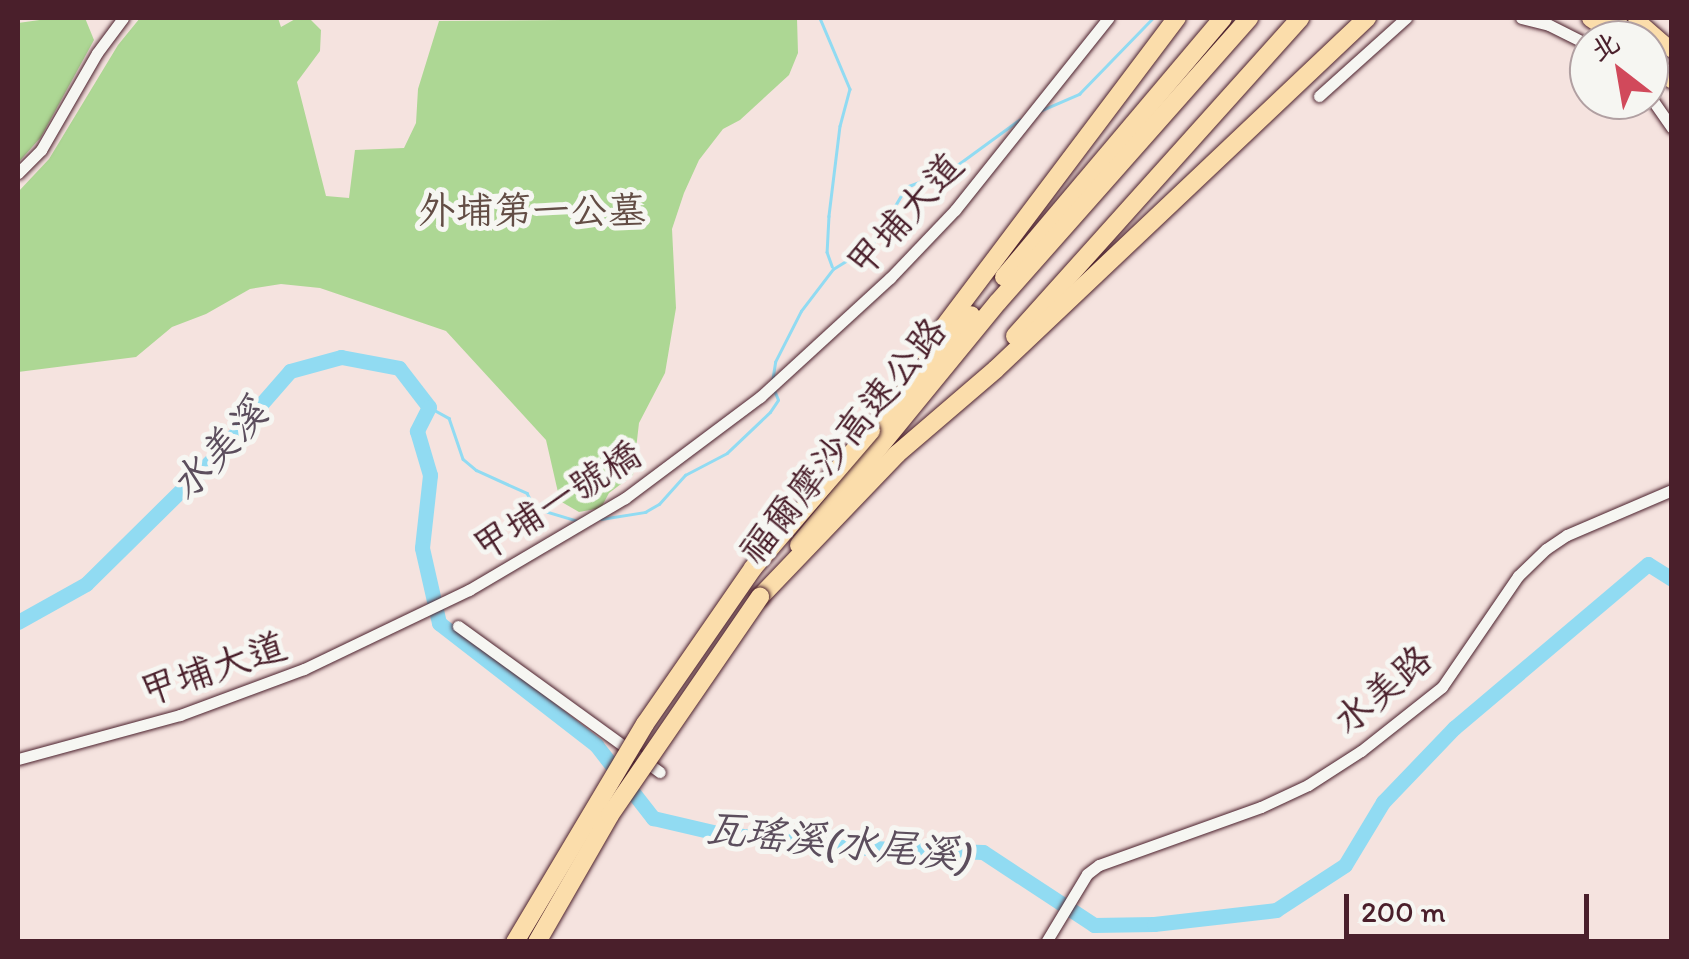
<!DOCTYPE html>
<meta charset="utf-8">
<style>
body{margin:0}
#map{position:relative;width:1689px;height:959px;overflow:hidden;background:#f5e3df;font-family:Itim,"LXGW WenKai TC",sans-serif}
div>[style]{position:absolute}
.green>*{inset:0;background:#add794}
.stream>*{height:2.5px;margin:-1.25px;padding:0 1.25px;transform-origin:1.25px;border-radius:1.25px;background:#91dbf2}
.river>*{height:15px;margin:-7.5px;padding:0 7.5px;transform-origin:7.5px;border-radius:7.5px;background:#91dbf2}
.roads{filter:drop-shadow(0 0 2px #4a1f2b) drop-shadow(0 0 2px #4a1f2b)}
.minor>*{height:11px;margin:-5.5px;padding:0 5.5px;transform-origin:5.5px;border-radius:5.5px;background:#f6f6f2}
.major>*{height:15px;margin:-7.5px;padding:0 7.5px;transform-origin:7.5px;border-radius:7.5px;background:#fbddab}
.highway>*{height:18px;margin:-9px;padding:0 9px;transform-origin:9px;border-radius:9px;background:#fbddab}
.bridges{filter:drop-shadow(0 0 2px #4a1f2b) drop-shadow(0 0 2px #4a1f2b)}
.highway-bridge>*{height:18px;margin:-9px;padding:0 9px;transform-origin:9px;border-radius:9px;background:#fbddab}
span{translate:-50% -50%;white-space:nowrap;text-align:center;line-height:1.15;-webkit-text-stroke:10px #f6f6f2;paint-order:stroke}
.park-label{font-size:38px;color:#634d45}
.street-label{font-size:38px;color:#4a1f2b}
.water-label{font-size:40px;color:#5c4e5d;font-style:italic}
.frame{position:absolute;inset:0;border:20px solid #4a1f2b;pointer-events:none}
.north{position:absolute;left:1569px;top:20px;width:100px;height:100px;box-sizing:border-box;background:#f6f6f2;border:2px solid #b1a0a2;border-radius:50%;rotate:329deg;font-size:28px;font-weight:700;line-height:40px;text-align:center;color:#4a1f2b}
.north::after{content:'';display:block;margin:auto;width:35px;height:45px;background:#d1495b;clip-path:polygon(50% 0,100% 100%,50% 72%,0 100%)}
.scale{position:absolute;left:1344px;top:894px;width:245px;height:45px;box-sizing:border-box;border:5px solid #4a1f2b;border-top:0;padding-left:12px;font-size:30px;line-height:35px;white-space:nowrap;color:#4a1f2b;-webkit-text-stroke:8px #f6f6f2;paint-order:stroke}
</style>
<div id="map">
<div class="green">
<div style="clip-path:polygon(54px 18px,85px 18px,94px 40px,41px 137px,18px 163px,18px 23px)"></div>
<div style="clip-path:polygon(140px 18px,278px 18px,281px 27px,297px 18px,309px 18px,321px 30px,320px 51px,297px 82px,326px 196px,349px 198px,355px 150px,404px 148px,416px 123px,418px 89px,439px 21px,797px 18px,798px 53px,789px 75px,740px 120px,723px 129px,699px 160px,684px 193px,672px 229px,676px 308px,665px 373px,639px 423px,633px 475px,609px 493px,601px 508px,579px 512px,560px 501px,546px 440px,446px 331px,320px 288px,281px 284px,250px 289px,206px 314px,172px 327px,136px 357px,18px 372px,18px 192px,49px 159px,118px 45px)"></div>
</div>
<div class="stream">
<div style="left:820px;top:18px;width:77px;rotate:67.1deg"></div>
<div style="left:850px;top:89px;width:38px;rotate:105deg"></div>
<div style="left:840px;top:126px;width:91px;rotate:97deg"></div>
<div style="left:829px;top:216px;width:36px;rotate:93deg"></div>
<div style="left:827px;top:252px;width:15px;rotate:70deg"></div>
<div style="left:1040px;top:111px;width:43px;rotate:-23.6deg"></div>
<div style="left:1079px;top:94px;width:106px;rotate:-45.8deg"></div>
<div style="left:772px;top:382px;width:20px;rotate:-81deg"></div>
<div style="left:775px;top:362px;width:57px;rotate:-63deg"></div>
<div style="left:801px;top:311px;width:53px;rotate:-52.7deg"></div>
<div style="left:833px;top:269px;width:46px;rotate:-31.6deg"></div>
<div style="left:872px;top:245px;width:67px;rotate:-59.6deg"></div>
<div style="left:906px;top:187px;width:46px;rotate:-20.4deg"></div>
<div style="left:949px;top:171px;width:87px;rotate:-36.1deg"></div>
<div style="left:429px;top:407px;width:23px;rotate:29deg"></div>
<div style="left:449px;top:418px;width:43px;rotate:71.1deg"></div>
<div style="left:463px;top:459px;width:17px;rotate:40deg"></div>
<div style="left:476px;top:470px;width:56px;rotate:24.3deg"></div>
<div style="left:527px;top:493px;width:17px;rotate:62deg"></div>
<div style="left:535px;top:508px;width:45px;rotate:16.8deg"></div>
<div style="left:601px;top:519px;width:45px;rotate:-9deg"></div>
<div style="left:645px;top:512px;width:16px;rotate:-30deg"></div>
<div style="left:659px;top:504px;width:39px;rotate:-48deg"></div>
<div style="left:685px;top:475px;width:47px;rotate:-27.6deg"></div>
<div style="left:727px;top:453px;width:59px;rotate:-43.6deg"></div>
<div style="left:770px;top:412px;width:14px;rotate:-56deg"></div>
<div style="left:778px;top:400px;width:11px;rotate:-112deg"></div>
</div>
<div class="river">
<div style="left:18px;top:622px;width:78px;rotate:-29.2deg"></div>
<div style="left:86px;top:584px;width:181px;rotate:-44.6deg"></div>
<div style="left:215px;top:457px;width:114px;rotate:-48.9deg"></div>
<div style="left:290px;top:371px;width:53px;rotate:-15.4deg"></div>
<div style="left:341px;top:357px;width:59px;rotate:10.7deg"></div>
<div style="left:399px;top:368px;width:49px;rotate:52.4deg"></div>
<div style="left:429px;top:407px;width:27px;rotate:117deg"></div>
<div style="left:417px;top:431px;width:46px;rotate:73.5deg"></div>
<div style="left:430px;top:475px;width:73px;rotate:96.3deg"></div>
<div style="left:422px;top:548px;width:77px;rotate:77.2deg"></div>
<div style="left:439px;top:623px;width:199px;rotate:37.8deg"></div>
<div style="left:596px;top:745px;width:93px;rotate:52deg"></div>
<div style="left:653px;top:818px;width:66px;rotate:13.2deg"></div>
<div style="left:717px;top:833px;width:125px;rotate:6.4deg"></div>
<div style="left:841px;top:847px;width:142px;rotate:2deg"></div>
<div style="left:983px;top:852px;width:133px;rotate:33.3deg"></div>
<div style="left:1094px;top:925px;width:60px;rotate:-1deg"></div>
<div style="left:1154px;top:924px;width:123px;rotate:-6.5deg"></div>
<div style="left:1276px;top:910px;width:82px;rotate:-33.1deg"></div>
<div style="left:1345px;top:865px;width:74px;rotate:-58.9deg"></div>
<div style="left:1383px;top:802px;width:103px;rotate:-46.2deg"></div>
<div style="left:1454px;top:728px;width:254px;rotate:-40.2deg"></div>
<div style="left:1648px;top:564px;width:28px;rotate:32deg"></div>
</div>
<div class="roads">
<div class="minor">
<div style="left:1521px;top:18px;width:29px;rotate:14deg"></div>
<div style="left:1549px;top:25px;width:45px;rotate:26.6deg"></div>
<div style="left:1649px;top:95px;width:40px;rotate:55.1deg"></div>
<div style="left:1319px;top:96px;width:117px;rotate:-41.9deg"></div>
<div style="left:18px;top:173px;width:33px;rotate:-45deg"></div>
<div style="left:41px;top:150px;width:112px;rotate:-60deg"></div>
<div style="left:97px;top:53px;width:44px;rotate:-53.4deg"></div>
<div style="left:458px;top:626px;width:249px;rotate:35.9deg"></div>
<div style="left:18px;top:759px;width:168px;rotate:-15.2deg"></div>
<div style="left:180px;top:715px;width:132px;rotate:-20.4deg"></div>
<div style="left:304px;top:669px;width:183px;rotate:-25.6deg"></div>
<div style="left:469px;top:590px;width:181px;rotate:-30.5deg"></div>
<div style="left:625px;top:498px;width:169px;rotate:-36.8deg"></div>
<div style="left:760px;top:397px;width:176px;rotate:-42.5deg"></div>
<div style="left:890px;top:278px;width:94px;rotate:-46.3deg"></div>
<div style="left:955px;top:210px;width:246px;rotate:-51.4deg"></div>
<div style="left:1046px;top:942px;width:79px;rotate:-58.9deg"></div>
<div style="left:1087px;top:874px;width:15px;rotate:-37deg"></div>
<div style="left:1099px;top:865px;width:172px;rotate:-19.7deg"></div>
<div style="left:1261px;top:807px;width:52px;rotate:-25.1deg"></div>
<div style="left:1308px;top:785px;width:63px;rotate:-32.7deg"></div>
<div style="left:1361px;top:751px;width:103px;rotate:-38.3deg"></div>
<div style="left:1442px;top:687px;width:135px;rotate:-55.6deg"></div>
<div style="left:1518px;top:576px;width:39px;rotate:-44deg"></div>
<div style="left:1546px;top:549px;width:25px;rotate:-34deg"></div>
<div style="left:1567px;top:535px;width:114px;rotate:-23.2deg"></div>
</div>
<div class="major">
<div style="left:1612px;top:18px;width:35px;rotate:39deg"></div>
<div style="left:1635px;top:18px;width:49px;rotate:40.9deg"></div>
</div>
<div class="highway">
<div style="left:1591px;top:18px;width:40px;rotate:34deg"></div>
<div style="left:1649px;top:60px;width:30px;rotate:40deg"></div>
<div style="left:1004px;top:277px;width:339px;rotate:-49.8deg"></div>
<div style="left:1015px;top:336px;width:427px;rotate:-48.1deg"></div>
<div style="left:925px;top:352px;width:418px;rotate:-53deg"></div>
<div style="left:871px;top:431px;width:153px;rotate:-49.2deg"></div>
<div style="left:799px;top:545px;width:314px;rotate:-50.7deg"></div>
<div style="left:998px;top:302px;width:379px;rotate:-48.5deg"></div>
<div style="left:760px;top:597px;width:198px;rotate:-46.2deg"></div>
<div style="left:897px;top:454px;width:130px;rotate:-40.6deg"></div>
<div style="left:996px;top:369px;width:511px;rotate:-43.41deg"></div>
</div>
</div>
<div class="bridges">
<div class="highway-bridge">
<div style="left:515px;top:942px;width:254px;rotate:-59.2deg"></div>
<div style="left:645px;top:724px;width:190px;rotate:-55.3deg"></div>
<div style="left:753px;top:568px;width:181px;rotate:-49.3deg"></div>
<div style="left:537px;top:942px;width:146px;rotate:-60.1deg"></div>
<div style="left:610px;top:815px;width:265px;rotate:-55.5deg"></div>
</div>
</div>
<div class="park-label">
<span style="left:532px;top:211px">外埔第一公墓</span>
</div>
<div class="street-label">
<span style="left:905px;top:215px;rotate:-48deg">甲埔大道</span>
<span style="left:843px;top:441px;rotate:-51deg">福爾摩沙高速公路</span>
<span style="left:557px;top:501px;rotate:-32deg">甲埔一號橋</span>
<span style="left:213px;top:669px;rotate:-19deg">甲埔大道</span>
<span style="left:1383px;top:690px;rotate:-40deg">水美路</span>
</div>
<div class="water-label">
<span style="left:218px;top:449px;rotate:-47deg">水美溪</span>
<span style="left:838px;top:841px;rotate:6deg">瓦瑤溪(水尾溪)</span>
</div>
<div class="frame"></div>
<div class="north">北</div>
<div class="scale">200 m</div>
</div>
